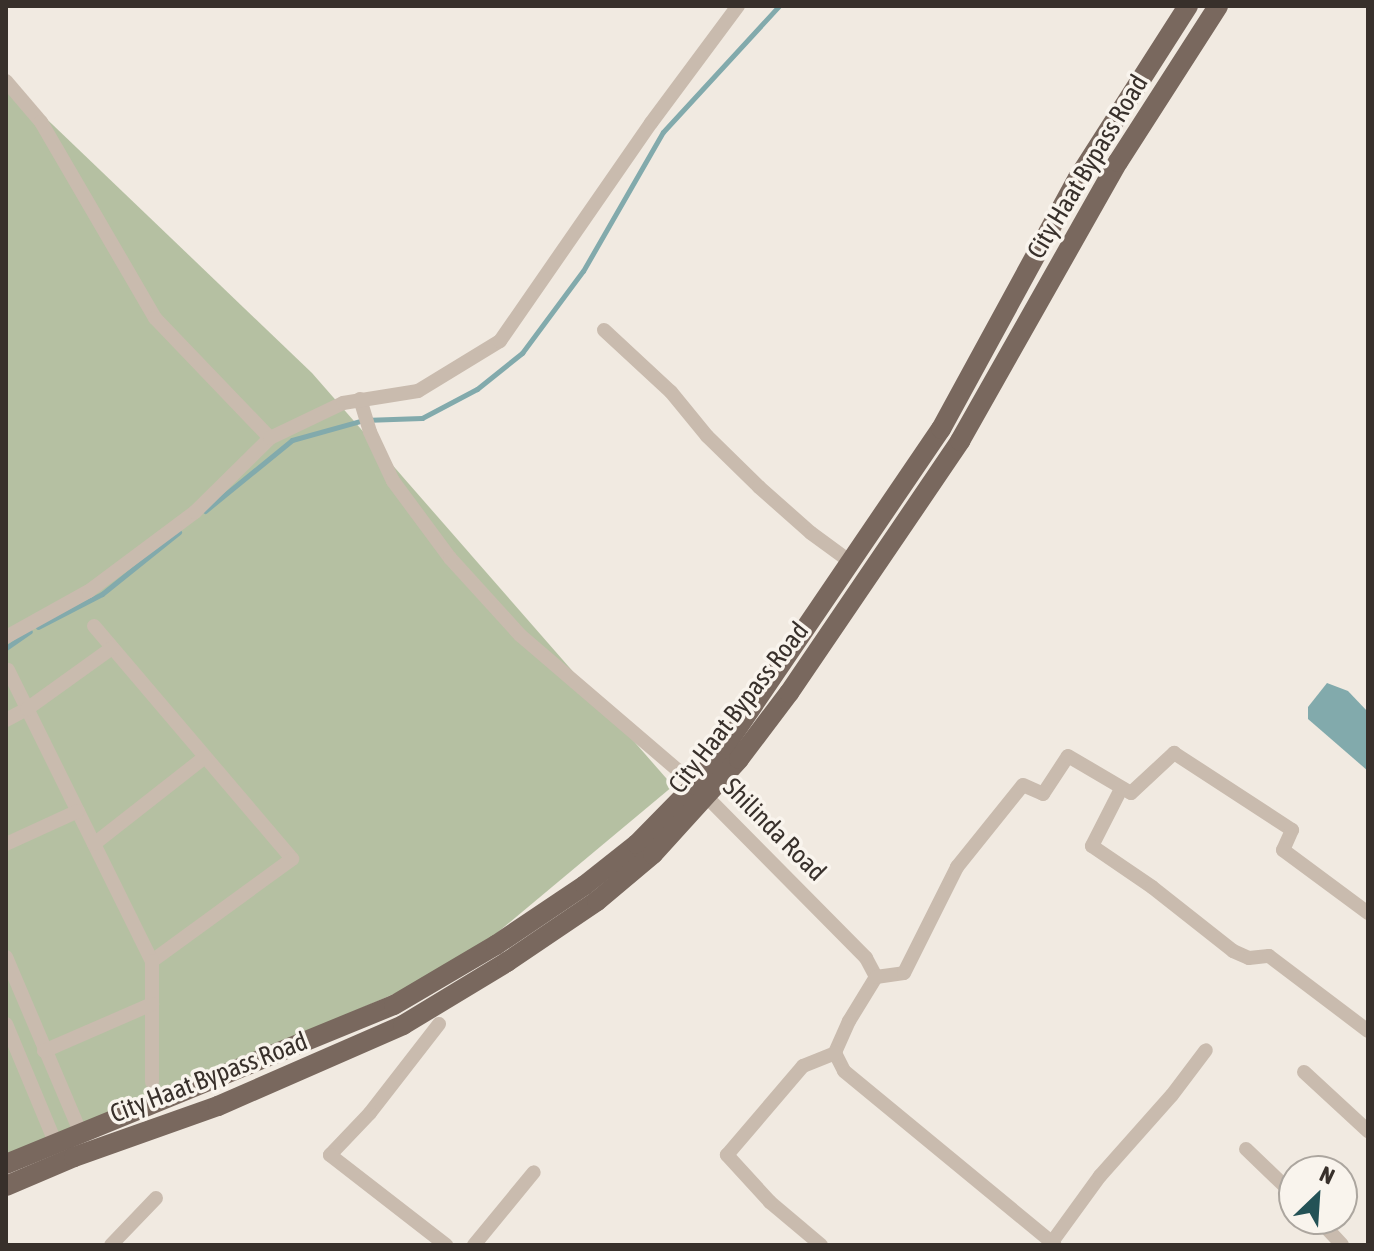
<!DOCTYPE html>
<style>
body{margin:0}
#map{position:relative;width:1374px;height:1251px;overflow:hidden;background:#f1eae1;font-family:"Asap Condensed",sans-serif}
div>[style]{position:absolute}
.green>*{inset:0;background:#b5c0a2}
.water>*{inset:0;background:#82aaac}
.stream>*{height:5px;margin:-2.5px;padding:0 2.5px;transform-origin:2.5px;border-radius:2.5px;background:#82aaac}
.street>*{height:14px;margin:-7px;padding:0 7px;transform-origin:7px;border-radius:7px;background:#c9bbae}
.primary>*{height:20px;margin:-10px;padding:0 10px;transform-origin:10px;border-radius:10px;background:#79685e}
span{translate:-50% -50%;white-space:nowrap;text-align:center;line-height:1.15;-webkit-text-stroke:7px #f9f4ed;paint-order:stroke}
.street-label{font-size:26px;color:#38302b}
.frame{position:absolute;inset:0;border:8px solid #38302b;pointer-events:none}
.north{position:absolute;left:1278px;top:1155px;width:80px;height:80px;box-sizing:border-box;background:#f9f4ed;border:2px solid #aca69f;border-radius:50%;rotate:25deg;font-size:22px;font-weight:700;line-height:32px;text-align:center;color:#38302b}
.north::after{content:'';display:block;margin:auto;width:28px;height:36px;background:#245256;clip-path:polygon(50% 0,100% 100%,50% 72%,0 100%)}
</style>
<div id="map">
<div class="green">
<div style="clip-path:polygon(6px 80px,312px 373px,673px 786px,456px 967px,6px 1162px)"></div>
</div>
<div class="water">
<div style="clip-path:polygon(1327px 683px,1348px 691px,1368px 712px,1368px 771px,1308px 719px,1308px 707px)"></div>
</div>
<div class="stream">
<div style="left:205px;top:511px;width:112px;rotate:-39.2deg"></div>
<div style="left:292px;top:440px;width:75px;rotate:-15.5deg"></div>
<div style="left:364px;top:420px;width:58px;rotate:-2deg"></div>
<div style="left:422px;top:418px;width:62px;rotate:-27.8deg"></div>
<div style="left:477px;top:389px;width:58px;rotate:-38.7deg"></div>
<div style="left:522px;top:353px;width:102px;rotate:-53.4deg"></div>
<div style="left:583px;top:271px;width:160px;rotate:-60.1deg"></div>
<div style="left:663px;top:132px;width:171px;rotate:-47.4deg"></div>
<div style="left:38px;top:627px;width:72px;rotate:-27.3deg"></div>
<div style="left:102px;top:594px;width:99px;rotate:-38.8deg"></div>
<div style="left:6px;top:648px;width:29px;rotate:-35deg"></div>
</div>
<div class="street">
<div style="left:6px;top:81px;width:54px;rotate:49.5deg"></div>
<div style="left:41px;top:122px;width:227px;rotate:59.8deg"></div>
<div style="left:155px;top:318px;width:166px;rotate:46.2deg"></div>
<div style="left:604px;top:330px;width:91px;rotate:42.8deg"></div>
<div style="left:671px;top:392px;width:57px;rotate:50.7deg"></div>
<div style="left:707px;top:436px;width:73px;rotate:44.4deg"></div>
<div style="left:759px;top:487px;width:69px;rotate:41.5deg"></div>
<div style="left:811px;top:533px;width:51px;rotate:36.2deg"></div>
<div style="left:360px;top:399px;width:34px;rotate:73deg"></div>
<div style="left:370px;top:432px;width:54px;rotate:64.9deg"></div>
<div style="left:393px;top:481px;width:96px;rotate:53.5deg"></div>
<div style="left:450px;top:558px;width:104px;rotate:47.7deg"></div>
<div style="left:520px;top:635px;width:230px;rotate:40.6deg"></div>
<div style="left:695px;top:785px;width:243px;rotate:45.3deg"></div>
<div style="left:866px;top:958px;width:21px;rotate:62deg"></div>
<div style="left:876px;top:977px;width:52px;rotate:121.5deg"></div>
<div style="left:849px;top:1021px;width:35px;rotate:114deg"></div>
<div style="left:835px;top:1053px;width:20px;rotate:63deg"></div>
<div style="left:844px;top:1071px;width:273px;rotate:39.5deg"></div>
<div style="left:94px;top:626px;width:306px;rotate:49.6deg"></div>
<div style="left:292px;top:859px;width:173px;rotate:143.9deg"></div>
<div style="left:6px;top:637px;width:95px;rotate:-29deg"></div>
<div style="left:89px;top:591px;width:132px;rotate:-36.7deg"></div>
<div style="left:195px;top:512px;width:105px;rotate:-44.6deg"></div>
<div style="left:270px;top:438px;width:81px;rotate:-25.6deg"></div>
<div style="left:343px;top:403px;width:76px;rotate:-9.1deg"></div>
<div style="left:418px;top:391px;width:96px;rotate:-31.4deg"></div>
<div style="left:500px;top:341px;width:265px;rotate:-55.3deg"></div>
<div style="left:651px;top:123px;width:146px;rotate:-53.4deg"></div>
<div style="left:8px;top:670px;width:325px;rotate:63.7deg"></div>
<div style="left:152px;top:961px;width:121px;rotate:90deg"></div>
<div style="left:6px;top:720px;width:24px;rotate:-28deg"></div>
<div style="left:27px;top:709px;width:105px;rotate:-35.7deg"></div>
<div style="left:1121px;top:789px;width:64px;rotate:117deg"></div>
<div style="left:1092px;top:846px;width:73px;rotate:34.3deg"></div>
<div style="left:1152px;top:887px;width:103px;rotate:38.3deg"></div>
<div style="left:1233px;top:951px;width:17px;rotate:24deg"></div>
<div style="left:1249px;top:958px;width:20px;rotate:-6deg"></div>
<div style="left:1269px;top:956px;width:124px;rotate:37.1deg"></div>
<div style="left:6px;top:844px;width:79px;rotate:-24.6deg"></div>
<div style="left:94px;top:844px;width:141px;rotate:-38.1deg"></div>
<div style="left:6px;top:957px;width:192px;rotate:67deg"></div>
<div style="left:876px;top:977px;width:28px;rotate:-8deg"></div>
<div style="left:904px;top:973px;width:119px;rotate:-63.4deg"></div>
<div style="left:957px;top:867px;width:105px;rotate:-51.2deg"></div>
<div style="left:1023px;top:785px;width:22px;rotate:24deg"></div>
<div style="left:1043px;top:794px;width:45px;rotate:-56.7deg"></div>
<div style="left:1068px;top:756px;width:73px;rotate:30.4deg"></div>
<div style="left:1131px;top:793px;width:59px;rotate:-42.9deg"></div>
<div style="left:1174px;top:753px;width:141px;rotate:33.1deg"></div>
<div style="left:1292px;top:830px;width:22px;rotate:114deg"></div>
<div style="left:1283px;top:850px;width:106px;rotate:36.5deg"></div>
<div style="left:6px;top:1024px;width:130px;rotate:67.4deg"></div>
<div style="left:439px;top:1024px;width:113px;rotate:127.8deg"></div>
<div style="left:370px;top:1113px;width:58px;rotate:133.6deg"></div>
<div style="left:330px;top:1155px;width:147px;rotate:37.8deg"></div>
<div style="left:44px;top:1051px;width:118px;rotate:-23.5deg"></div>
<div style="left:1304px;top:1072px;width:87px;rotate:42.7deg"></div>
<div style="left:1246px;top:1149px;width:66px;rotate:43.8deg"></div>
<div style="left:1318px;top:1219px;width:35px;rotate:47deg"></div>
<div style="left:1052px;top:1242px;width:82px;rotate:-54deg"></div>
<div style="left:1100px;top:1176px;width:108px;rotate:-48.4deg"></div>
<div style="left:1172px;top:1095px;width:56px;rotate:-52.9deg"></div>
<div style="left:111px;top:1245px;width:65px;rotate:-46.2deg"></div>
<div style="left:474px;top:1245px;width:94px;rotate:-50.6deg"></div>
<div style="left:821px;top:1245px;width:67px;rotate:-139.9deg"></div>
<div style="left:770px;top:1202px;width:64px;rotate:-132.5deg"></div>
<div style="left:727px;top:1155px;width:117px;rotate:-49.5deg"></div>
<div style="left:803px;top:1066px;width:35px;rotate:-22deg"></div>
</div>
<div class="primary">
<div style="left:6px;top:1164px;width:419px;rotate:-22.3deg"></div>
<div style="left:394px;top:1005px;width:118px;rotate:-30.5deg"></div>
<div style="left:496px;top:945px;width:107px;rotate:-34deg"></div>
<div style="left:585px;top:885px;width:66px;rotate:-38.3deg"></div>
<div style="left:637px;top:844px;width:83px;rotate:-45.5deg"></div>
<div style="left:695px;top:785px;width:51px;rotate:-52.2deg"></div>
<div style="left:726px;top:745px;width:382px;rotate:-55.8deg"></div>
<div style="left:941px;top:429px;width:286px;rotate:-61.4deg"></div>
<div style="left:1078px;top:178px;width:204px;rotate:-57.4deg"></div>
<div style="left:6px;top:1186px;width:74px;rotate:-23.1deg"></div>
<div style="left:74px;top:1157px;width:153px;rotate:-19.5deg"></div>
<div style="left:218px;top:1106px;width:202px;rotate:-23.6deg"></div>
<div style="left:403px;top:1025px;width:122px;rotate:-31.2deg"></div>
<div style="left:507px;top:962px;width:109px;rotate:-34.1deg"></div>
<div style="left:597px;top:901px;width:73px;rotate:-40deg"></div>
<div style="left:653px;top:854px;width:128px;rotate:-47.8deg"></div>
<div style="left:739px;top:759px;width:83px;rotate:-52.9deg"></div>
<div style="left:789px;top:693px;width:305px;rotate:-55.8deg"></div>
<div style="left:960px;top:441px;width:321px;rotate:-60.5deg"></div>
<div style="left:1118px;top:162px;width:185px;rotate:-57.3deg"></div>
</div>
<div class="street-label">
<span style="left:1088px;top:167px;rotate:-59deg">City Haat Bypass Road</span>
<span style="left:739px;top:708px;rotate:-52deg">City Haat Bypass Road</span>
<span style="left:774px;top:830px;rotate:45deg">Shilinda Road</span>
<span style="left:209px;top:1078px;rotate:-21deg">City Haat Bypass Road</span>
</div>
<div class="frame"></div>
<div class="north">N</div>
</div>
